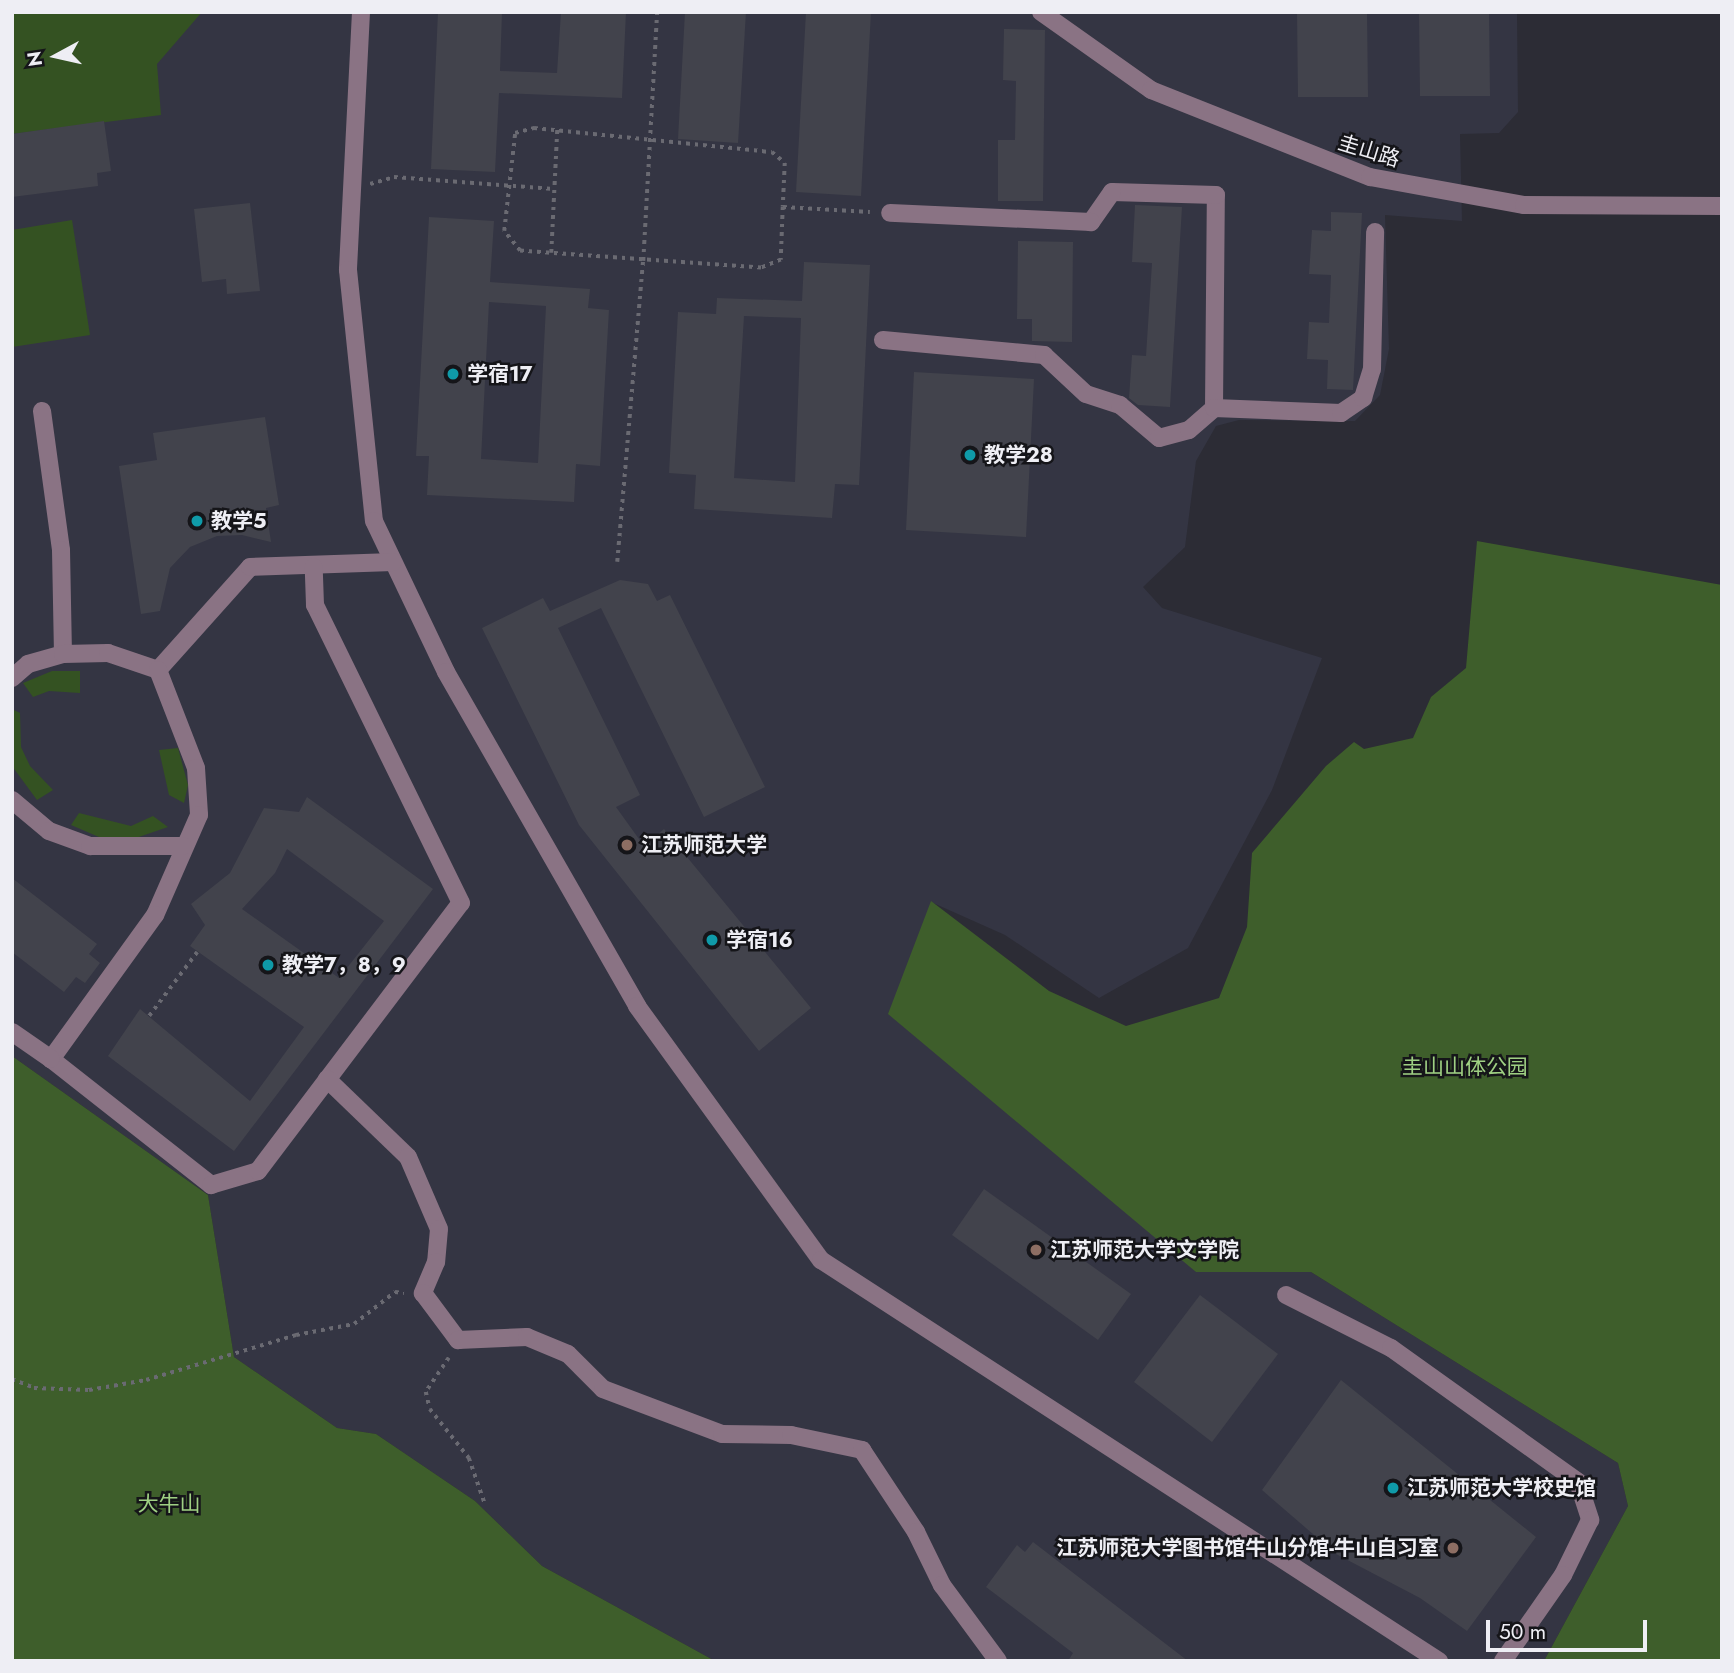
<!DOCTYPE html>
<meta charset="utf-8">
<style>
body{margin:0}
#map{position:relative;width:1734px;height:1673px;overflow:hidden;background:#2c2c35;font-family:Jost,"Noto Sans SC",sans-serif}
div>[style]{position:absolute}
.built>*{inset:0;background:#343543}
.green>*{inset:0;background:#345222}
.forest>*{inset:0;background:#3e5e2b}
.building>*{inset:0;background:#42434c}
.path>*{height:3.5px;margin-top:-1.75px;transform-origin:0;background:repeating-linear-gradient(90deg,#6a6a72 0 3.5px,transparent 0 8.5px)}
.minor>*{height:18px;margin:-9px;padding:0 9px;transform-origin:9px;border-radius:9px;background:#8a7384}
.dots>*{width:19px;height:19px;translate:-50% -50%;box-sizing:border-box;border:4px solid #151519;border-radius:50%}
span{translate:-50% -50%;white-space:nowrap;text-align:center;line-height:1.15;-webkit-text-stroke:5px #151519;paint-order:stroke}
.street-label{font-size:21px;color:#eeeef4}
.poi-label{font-size:21px;color:#eeeef4;font-weight:700}
.left{translate:0 -50%;text-align:left}
.right{translate:-100% -50%;text-align:right}
.park-label{font-size:21px;color:#9fd083}
.frame{position:absolute;inset:0;border:14px solid #eeeef4;pointer-events:none}
.north{position:absolute;left:21px;top:21px;width:70px;height:70px;-webkit-text-stroke:5px #151519;paint-order:stroke;rotate:262deg;font-size:19px;font-weight:700;line-height:28px;text-align:center;color:#eeeef4}
.north::after{content:'';display:block;margin:auto;width:24px;height:32px;background:#eeeef4;clip-path:polygon(50% 0,100% 100%,50% 72%,0 100%)}
.scale{position:absolute;left:1486px;top:1620px;width:161px;height:32px;box-sizing:border-box;border:4px solid #eeeef4;border-top:0;padding-left:9px;font-size:21px;line-height:24px;white-space:nowrap;color:#eeeef4;-webkit-text-stroke:5px #151519;paint-order:stroke}
</style>
<div id="map">
<div class="built">
<div style="clip-path:polygon(12px 12px,1517px 12px,1518px 112px,1499px 133px,1460px 134px,1462px 221px,1385px 215px,1389px 349px,1380px 395px,1355px 421px,1239px 420px,1216px 426px,1196px 461px,1185px 547px,1143px 587px,1162px 608px,1322px 658px,1272px 790px,1188px 948px,1099px 998px,1005px 935px,931px 902px,1196px 1272px,1311px 1272px,1618px 1463px,1628px 1506px,1544px 1661px,715px 1661px,542px 1566px,475px 1501px,376px 1434px,337px 1428px,234px 1357px,208px 1195px,12px 1056px)"></div>
</div>
<div class="green">
<div style="clip-path:polygon(12px 12px,202px 12px,157px 64px,161px 115px,12px 134px)"></div>
<div style="clip-path:polygon(72px 220px,90px 335px,12px 347px,12px 230px)"></div>
<div style="clip-path:polygon(52px 671px,80px 671px,80px 693px,49px 691px,33px 697px,23px 683px)"></div>
<div style="clip-path:polygon(12px 709px,20px 713px,21px 747px,30px 766px,53px 790px,37px 800px,12px 766px)"></div>
<div style="clip-path:polygon(178px 748px,188px 785px,184px 803px,169px 795px,159px 750px)"></div>
<div style="clip-path:polygon(79px 813px,131px 826px,153px 816px,168px 827px,127px 841px,106px 840px,71px 825px)"></div>
</div>
<div class="forest">
<div style="clip-path:polygon(1477px 541px,1722px 585px,1722px 1661px,1544px 1661px,1628px 1506px,1618px 1463px,1311px 1272px,1196px 1272px,888px 1014px,931px 901px,1049px 991px,1126px 1026px,1219px 998px,1247px 927px,1252px 853px,1326px 766px,1354px 742px,1364px 749px,1413px 738px,1431px 697px,1466px 668px)"></div>
<div style="clip-path:polygon(12px 1056px,208px 1195px,234px 1357px,337px 1428px,376px 1434px,475px 1501px,542px 1566px,715px 1661px,12px 1661px)"></div>
</div>
<div class="building">
<div style="clip-path:polygon(438px 12px,502px 12px,500px 71px,557px 73px,561px 12px,626px 12px,622px 98px,499px 93px,495px 172px,431px 169px)"></div>
<div style="clip-path:polygon(685px 12px,746px 12px,738px 143px,678px 139px)"></div>
<div style="clip-path:polygon(806px 12px,871px 12px,861px 196px,796px 192px)"></div>
<div style="clip-path:polygon(1297px 12px,1367px 12px,1368px 97px,1298px 97px)"></div>
<div style="clip-path:polygon(1419px 12px,1489px 12px,1490px 96px,1420px 96px)"></div>
<div style="clip-path:polygon(1004px 29px,1045px 30px,1043px 201px,998px 201px,998px 140px,1015px 140px,1016px 81px,1003px 80px)"></div>
<div style="clip-path:polygon(104px 121px,111px 171px,97px 173px,98px 186px,12px 197px,12px 134px)"></div>
<div style="clip-path:polygon(250px 203px,260px 291px,227px 294px,226px 279px,202px 282px,194px 209px)"></div>
<div style="clip-path:polygon(1135px 205px,1182px 207px,1170px 407px,1138px 405px,1129px 398px,1132px 355px,1146px 356px,1152px 263px,1132px 262px)"></div>
<div style="clip-path:polygon(1331px 212px,1362px 213px,1353px 390px,1327px 389px,1328px 360px,1307px 359px,1309px 322px,1329px 323px,1331px 275px,1309px 274px,1312px 230px,1331px 231px)"></div>
<div style="clip-path:polygon(evenodd,429px 217px,494px 221px,490px 282px,590px 289px,588px 308px,609px 310px,600px 466px,576px 464px,574px 502px,427px 495px,429px 456px,416px 456px,429px 217px,489px 302px,546px 306px,538px 463px,481px 459px,489px 302px)"></div>
<div style="clip-path:polygon(1018px 241px,1073px 242px,1072px 342px,1032px 341px,1032px 319px,1017px 319px)"></div>
<div style="clip-path:polygon(evenodd,804px 262px,870px 265px,859px 485px,835px 484px,832px 518px,694px 509px,696px 475px,669px 473px,678px 312px,716px 314px,717px 298px,802px 301px,804px 262px,744px 316px,801px 318px,795px 482px,734px 478px,744px 316px)"></div>
<div style="clip-path:polygon(914px 372px,1034px 379px,1026px 537px,906px 530px)"></div>
<div style="clip-path:polygon(265px 417px,279px 505px,266px 508px,271px 542px,242px 535px,217px 536px,190px 547px,170px 568px,160px 611px,141px 614px,119px 466px,157px 460px,153px 433px)"></div>
<div style="clip-path:polygon(620px 580px,648px 584px,657px 601px,670px 595px,765px 787px,704px 817px,601px 608px,558px 628px,640px 795px,616px 807px,644px 846px,664px 829px,811px 1008px,759px 1051px,579px 825px,482px 628px,543px 598px,550px 611px)"></div>
<div style="clip-path:polygon(evenodd,307px 797px,433px 889px,234px 1151px,108px 1056px,140px 1009px,250px 1101px,304px 1027px,190px 946px,205px 925px,191px 904px,230px 873px,264px 808px,299px 812px,307px 797px,287px 849px,384px 921px,339px 978px,242px 909px,275px 873px,287px 849px)"></div>
<div style="clip-path:polygon(12px 878px,97px 944px,89px 954px,100px 963px,85px 983px,76px 977px,64px 992px,12px 952px)"></div>
<div style="clip-path:polygon(984px 1189px,1131px 1294px,1098px 1340px,952px 1235px)"></div>
<div style="clip-path:polygon(1200px 1295px,1278px 1354px,1212px 1442px,1134px 1382px)"></div>
<div style="clip-path:polygon(1341px 1380px,1536px 1537px,1467px 1631px,1420px 1598px,1336px 1554px,1262px 1490px)"></div>
<div style="clip-path:polygon(1033px 1542px,1188px 1661px,1068px 1661px,1073px 1653px,986px 1587px,1017px 1545px,1025px 1552px)"></div>
</div>
<div class="path">
<div style="left:370px;top:184px;width:25px;rotate:-16deg"></div>
<div style="left:394px;top:177px;width:160px;rotate:4.3deg"></div>
<div style="left:783px;top:207px;width:53px;rotate:92.2deg"></div>
<div style="left:781px;top:260px;width:22px;rotate:158deg"></div>
<div style="left:761px;top:268px;width:242px;rotate:-176deg"></div>
<div style="left:520px;top:251px;width:26px;rotate:-129deg"></div>
<div style="left:504px;top:231px;width:99px;rotate:-83.6deg"></div>
<div style="left:515px;top:133px;width:20px;rotate:-15deg"></div>
<div style="left:534px;top:128px;width:239px;rotate:5.8deg"></div>
<div style="left:772px;top:152px;width:17px;rotate:40deg"></div>
<div style="left:785px;top:163px;width:44px;rotate:92.6deg"></div>
<div style="left:783px;top:207px;width:87px;rotate:3.3deg"></div>
<div style="left:551px;top:253px;width:123px;rotate:-87.2deg"></div>
<div style="left:617px;top:562px;width:302px;rotate:-85.1deg"></div>
<div style="left:643px;top:261px;width:249px;rotate:-86.8deg"></div>
<div style="left:149px;top:1016px;width:80px;rotate:-53.1deg"></div>
<div style="left:449px;top:1358px;width:41px;rotate:124.1deg"></div>
<div style="left:426px;top:1392px;width:17px;rotate:77deg"></div>
<div style="left:430px;top:1409px;width:63px;rotate:51.5deg"></div>
<div style="left:469px;top:1458px;width:49px;rotate:70.8deg"></div>
<div style="left:12px;top:1379px;width:24px;rotate:22deg"></div>
<div style="left:34px;top:1388px;width:55px;rotate:2.1deg"></div>
<div style="left:89px;top:1390px;width:58px;rotate:-10deg"></div>
<div style="left:146px;top:1380px;width:157px;rotate:-16.7deg"></div>
<div style="left:296px;top:1335px;width:59px;rotate:-10.7deg"></div>
<div style="left:354px;top:1324px;width:52px;rotate:-38deg"></div>
<div style="left:395px;top:1292px;width:9px;rotate:6deg"></div>
</div>
<div class="minor">
<div style="left:361px;top:12px;width:258px;rotate:92.9deg"></div>
<div style="left:348px;top:270px;width:252px;rotate:84.1deg"></div>
<div style="left:374px;top:521px;width:167px;rotate:64.5deg"></div>
<div style="left:446px;top:672px;width:385px;rotate:60.2deg"></div>
<div style="left:637px;top:1006px;width:314px;rotate:54.1deg"></div>
<div style="left:821px;top:1260px;width:737px;rotate:32.98deg"></div>
<div style="left:1041px;top:12px;width:135px;rotate:35.3deg"></div>
<div style="left:1151px;top:90px;width:236px;rotate:21.7deg"></div>
<div style="left:1370px;top:177px;width:157px;rotate:10.3deg"></div>
<div style="left:1524px;top:205px;width:198px;rotate:0.3deg"></div>
<div style="left:883px;top:340px;width:162px;rotate:5.3deg"></div>
<div style="left:1044px;top:355px;width:57px;rotate:42.9deg"></div>
<div style="left:1086px;top:394px;width:36px;rotate:18deg"></div>
<div style="left:1120px;top:405px;width:51px;rotate:40.2deg"></div>
<div style="left:1159px;top:438px;width:31px;rotate:-15deg"></div>
<div style="left:1189px;top:430px;width:33px;rotate:-41deg"></div>
<div style="left:1214px;top:408px;width:213px;rotate:-89.5deg"></div>
<div style="left:1216px;top:195px;width:104px;rotate:-178.3deg"></div>
<div style="left:1112px;top:192px;width:37px;rotate:125deg"></div>
<div style="left:1091px;top:222px;width:201px;rotate:-177.4deg"></div>
<div style="left:1214px;top:408px;width:127px;rotate:2.3deg"></div>
<div style="left:1341px;top:413px;width:27px;rotate:-34deg"></div>
<div style="left:1363px;top:398px;width:30px;rotate:-73deg"></div>
<div style="left:1372px;top:369px;width:137px;rotate:-88.7deg"></div>
<div style="left:42px;top:411px;width:140px;rotate:82.2deg"></div>
<div style="left:61px;top:550px;width:104px;rotate:88.9deg"></div>
<div style="left:158px;top:670px;width:138px;rotate:-48.2deg"></div>
<div style="left:250px;top:567px;width:143px;rotate:-2deg"></div>
<div style="left:12px;top:678px;width:21px;rotate:-41deg"></div>
<div style="left:28px;top:664px;width:36px;rotate:-16deg"></div>
<div style="left:63px;top:654px;width:45px;rotate:-1.3deg"></div>
<div style="left:108px;top:653px;width:53px;rotate:18.8deg"></div>
<div style="left:158px;top:670px;width:105px;rotate:68.8deg"></div>
<div style="left:196px;top:768px;width:47px;rotate:86.3deg"></div>
<div style="left:199px;top:815px;width:109px;rotate:113.7deg"></div>
<div style="left:155px;top:915px;width:178px;rotate:125.8deg"></div>
<div style="left:51px;top:1059px;width:204px;rotate:38.2deg"></div>
<div style="left:211px;top:1185px;width:49px;rotate:-16.6deg"></div>
<div style="left:258px;top:1171px;width:336px;rotate:-52.9deg"></div>
<div style="left:461px;top:903px;width:332px;rotate:-116.1deg"></div>
<div style="left:315px;top:605px;width:38px;rotate:-92deg"></div>
<div style="left:12px;top:800px;width:48px;rotate:40deg"></div>
<div style="left:49px;top:831px;width:44px;rotate:20.1deg"></div>
<div style="left:90px;top:846px;width:93px"></div>
<div style="left:12px;top:1032px;width:47px;rotate:34.7deg"></div>
<div style="left:327px;top:1079px;width:112px;rotate:43.9deg"></div>
<div style="left:408px;top:1157px;width:78px;rotate:66.7deg"></div>
<div style="left:439px;top:1229px;width:33px;rotate:95deg"></div>
<div style="left:436px;top:1262px;width:34px;rotate:113deg"></div>
<div style="left:423px;top:1293px;width:59px;rotate:53.3deg"></div>
<div style="left:458px;top:1340px;width:69px;rotate:-2.5deg"></div>
<div style="left:527px;top:1337px;width:44px;rotate:22.5deg"></div>
<div style="left:568px;top:1354px;width:49px;rotate:45deg"></div>
<div style="left:603px;top:1389px;width:127px;rotate:20.7deg"></div>
<div style="left:722px;top:1434px;width:69px;rotate:0.8deg"></div>
<div style="left:791px;top:1435px;width:73px;rotate:11.9deg"></div>
<div style="left:862px;top:1450px;width:98px;rotate:56.6deg"></div>
<div style="left:916px;top:1532px;width:59px;rotate:63.9deg"></div>
<div style="left:942px;top:1585px;width:94px;rotate:53.6deg"></div>
<div style="left:1286px;top:1295px;width:118px;rotate:26.8deg"></div>
<div style="left:1391px;top:1348px;width:230px;rotate:35.6deg"></div>
<div style="left:1578px;top:1482px;width:40px;rotate:72deg"></div>
<div style="left:1590px;top:1520px;width:61px;rotate:116.1deg"></div>
<div style="left:1563px;top:1575px;width:105px;rotate:124.9deg"></div>
</div>
<div class="dots">
<div style="left:453px;top:374px;background:#0f9aa8"></div>
<div style="left:970px;top:455px;background:#0f9aa8"></div>
<div style="left:197px;top:521px;background:#0f9aa8"></div>
<div style="left:627px;top:845px;background:#8d6e63"></div>
<div style="left:712px;top:940px;background:#0f9aa8"></div>
<div style="left:268px;top:965px;background:#0f9aa8"></div>
<div style="left:1036px;top:1250px;background:#8d6e63"></div>
<div style="left:1393px;top:1488px;background:#0f9aa8"></div>
<div style="left:1453px;top:1548px;background:#8d6e63"></div>
</div>
<div class="street-label">
<span style="left:1369px;top:151px;rotate:17deg">圭山路</span>
</div>
<div class="poi-label">
<span class="left" style="left:467px;top:374px">学宿17</span>
<span class="left" style="left:984px;top:455px">教学28</span>
<span class="left" style="left:211px;top:521px">教学5</span>
<span class="left" style="left:641px;top:845px">江苏师范大学</span>
<span class="left" style="left:726px;top:940px">学宿16</span>
<span class="left" style="left:282px;top:965px">教学7，8，9</span>
<span class="left" style="left:1050px;top:1250px">江苏师范大学文学院</span>
<span class="left" style="left:1407px;top:1488px">江苏师范大学校史馆</span>
<span class="right" style="left:1439px;top:1548px">江苏师范大学图书馆牛山分馆-牛山自习室</span>
</div>
<div class="park-label">
<span style="left:1465px;top:1067px">圭山山体公园</span>
<span style="left:169px;top:1504px">大牛山</span>
</div>
<div class="frame"></div>
<div class="north">N</div>
<div class="scale">50 m</div>
</div>
